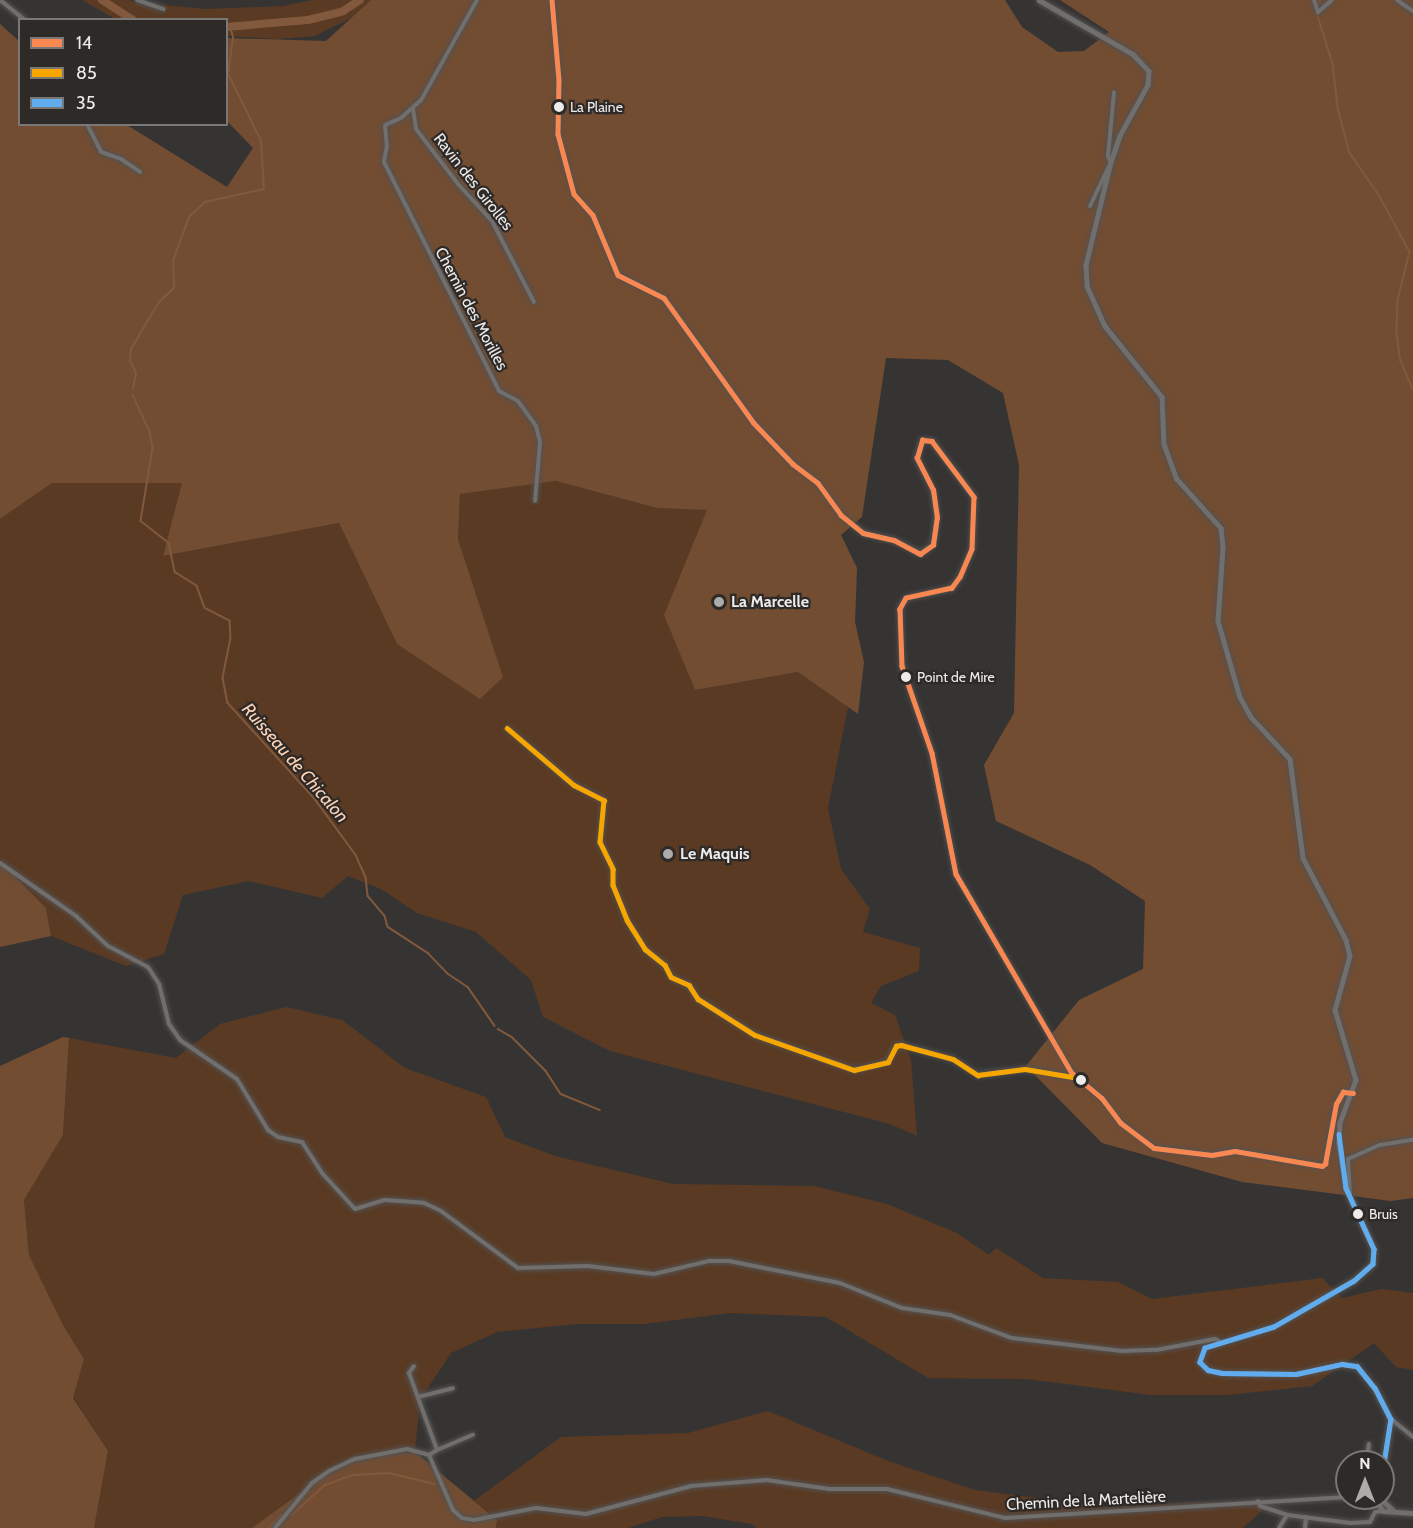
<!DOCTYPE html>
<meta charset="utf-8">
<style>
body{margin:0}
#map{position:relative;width:1413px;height:1528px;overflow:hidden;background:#363433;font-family:Cabin,sans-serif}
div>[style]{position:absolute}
.green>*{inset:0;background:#5a3a23}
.forest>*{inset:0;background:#734d32}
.stream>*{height:1.5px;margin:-0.75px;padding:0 0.75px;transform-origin:0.75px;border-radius:0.75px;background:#82593d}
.river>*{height:8px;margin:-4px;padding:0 4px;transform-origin:4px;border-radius:4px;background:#82593d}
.roads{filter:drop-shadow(0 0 2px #545251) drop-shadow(0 0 2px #545251)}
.minor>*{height:4px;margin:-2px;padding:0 2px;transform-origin:2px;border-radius:2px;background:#706f6e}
.tertiary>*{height:4.5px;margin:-2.25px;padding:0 2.25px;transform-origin:2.25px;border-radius:2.25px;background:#706f6e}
.bus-1>*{height:4.5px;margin:-2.25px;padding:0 2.25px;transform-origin:2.25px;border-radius:2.25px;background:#f88751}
.bus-2>*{height:4.5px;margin:-2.25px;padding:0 2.25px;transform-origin:2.25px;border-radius:2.25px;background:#f7a600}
.bus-3>*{height:4.5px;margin:-2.25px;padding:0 2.25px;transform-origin:2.25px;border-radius:2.25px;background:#60acee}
.dots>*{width:16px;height:16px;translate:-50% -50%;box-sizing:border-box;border:3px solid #2d2a28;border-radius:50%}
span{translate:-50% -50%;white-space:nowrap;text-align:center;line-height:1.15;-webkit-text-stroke:4.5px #2d2a28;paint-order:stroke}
.bus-label{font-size:14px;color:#eeeceb}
.left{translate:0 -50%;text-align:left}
.street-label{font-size:16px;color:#eeeceb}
.poi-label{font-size:16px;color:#eeeceb;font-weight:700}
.water-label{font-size:18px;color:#fed3b6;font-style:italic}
.legend{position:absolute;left:18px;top:18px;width:210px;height:108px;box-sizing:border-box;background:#2d2a28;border:2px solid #7a7876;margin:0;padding:8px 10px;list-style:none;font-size:18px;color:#eeeceb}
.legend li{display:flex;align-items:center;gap:12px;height:30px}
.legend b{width:30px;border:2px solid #7a7876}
.north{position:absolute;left:1335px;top:1450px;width:60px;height:60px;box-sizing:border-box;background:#2d2a28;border:2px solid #7a7876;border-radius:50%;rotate:0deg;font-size:16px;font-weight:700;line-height:24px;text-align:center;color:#eeeceb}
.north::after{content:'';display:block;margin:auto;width:21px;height:27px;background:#aeacab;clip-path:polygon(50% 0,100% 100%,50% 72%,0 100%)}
</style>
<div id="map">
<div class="green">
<div style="clip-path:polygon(82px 0,129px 0,163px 12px,164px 5px,206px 9px,283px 6px,312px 0,371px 0,353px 17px,315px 36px,277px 39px,227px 36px,226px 20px,115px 19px)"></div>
<div style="clip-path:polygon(556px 481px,657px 508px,708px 510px,695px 690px,798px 672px,848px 707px,828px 808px,841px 869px,870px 909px,863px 932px,920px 948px,919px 971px,881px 986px,871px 1003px,895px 1015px,911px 1060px,917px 1136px,890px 1124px,610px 1051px,543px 1017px,531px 980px,476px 932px,417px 913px,381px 889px,348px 876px,322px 898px,249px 881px,183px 895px,164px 954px,126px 966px,51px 936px,46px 908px,0 861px,0 519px,52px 483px,183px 483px,163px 556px,339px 523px,397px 644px,503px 677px,458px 539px,460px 494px)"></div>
<div style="clip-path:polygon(286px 1007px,342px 1020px,405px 1068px,486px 1097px,505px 1137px,555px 1156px,673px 1184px,814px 1186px,887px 1204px,957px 1233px,989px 1255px,996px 1248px,1043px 1278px,1118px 1282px,1152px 1299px,1322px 1278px,1342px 1298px,1381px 1289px,1413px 1293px,1413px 1370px,1396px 1367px,1374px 1343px,1312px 1386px,1227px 1395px,1151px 1395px,1027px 1379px,928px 1378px,826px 1317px,730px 1313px,644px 1324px,576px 1324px,497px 1332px,451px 1353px,420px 1400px,415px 1452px,252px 1528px,94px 1528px,108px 1451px,73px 1397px,84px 1359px,63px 1325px,29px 1255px,24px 1200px,63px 1135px,69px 1038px,176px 1058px,220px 1024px)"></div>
<div style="clip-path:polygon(768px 1411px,888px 1461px,975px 1490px,1107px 1507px,1203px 1502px,1268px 1505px,1243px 1528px,757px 1528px,752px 1524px,702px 1516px,662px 1517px,628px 1528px,496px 1528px,497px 1519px,474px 1501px,561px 1437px,688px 1433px)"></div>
</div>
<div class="forest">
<div style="clip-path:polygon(371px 0,1005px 0,1022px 27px,1058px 52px,1084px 51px,1109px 32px,1060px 0,1413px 0,1413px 1198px,1391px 1201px,1242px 1182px,1102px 1143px,1026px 1066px,1079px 1000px,1143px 969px,1145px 901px,1090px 865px,996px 821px,984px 765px,1014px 713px,1019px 465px,1003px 393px,948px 360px,886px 358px,862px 517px,841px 535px,857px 568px,855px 622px,864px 662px,858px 714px,798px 672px,695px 690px,664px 615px,707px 510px,657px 508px,556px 481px,460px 494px,458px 539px,503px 677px,480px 699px,397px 644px,339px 523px,163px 556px,182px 483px,52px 483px,0 519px,0 24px,19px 41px,20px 124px,127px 125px,227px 187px,253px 148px,227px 121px,227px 38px,326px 41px)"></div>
<div style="clip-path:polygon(0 861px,46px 908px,51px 936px,0 947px)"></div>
<div style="clip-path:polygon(63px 1037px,69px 1038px,63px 1135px,24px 1200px,29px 1255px,63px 1325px,84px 1359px,73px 1398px,108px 1451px,94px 1528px,0 1528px,0 1066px)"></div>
<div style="clip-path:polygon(415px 1452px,497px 1520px,496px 1528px,252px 1528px,350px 1457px)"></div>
</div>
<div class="stream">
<div style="left:1318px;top:7px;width:7px;rotate:-74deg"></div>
<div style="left:1317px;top:13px;width:53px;rotate:72.6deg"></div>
<div style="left:1333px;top:64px;width:44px;rotate:83.5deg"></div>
<div style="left:1338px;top:108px;width:47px;rotate:75.1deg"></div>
<div style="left:1350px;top:153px;width:51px;rotate:55.4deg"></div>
<div style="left:1379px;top:195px;width:65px;rotate:61.5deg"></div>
<div style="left:1410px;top:252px;width:49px;rotate:104deg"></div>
<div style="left:1398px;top:300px;width:34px;rotate:92deg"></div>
<div style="left:1397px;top:334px;width:27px;rotate:82deg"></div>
<div style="left:1401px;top:361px;width:30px;rotate:67deg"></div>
<div style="left:133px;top:389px;width:16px;rotate:-79deg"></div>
<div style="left:136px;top:373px;width:13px;rotate:-117deg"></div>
<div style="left:130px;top:361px;width:12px;rotate:-85deg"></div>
<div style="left:131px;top:349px;width:55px;rotate:-59.2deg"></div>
<div style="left:159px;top:302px;width:21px;rotate:-43deg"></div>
<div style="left:174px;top:288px;width:27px;rotate:-92deg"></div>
<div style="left:173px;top:261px;width:47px;rotate:-70deg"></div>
<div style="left:189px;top:217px;width:22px;rotate:-43deg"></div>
<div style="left:205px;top:202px;width:60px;rotate:-12.4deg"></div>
<div style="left:264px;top:189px;width:48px;rotate:-93.6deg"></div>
<div style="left:261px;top:141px;width:75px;rotate:-116.2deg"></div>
<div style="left:228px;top:74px;width:37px;rotate:-82deg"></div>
<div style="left:233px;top:37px;width:10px;rotate:-107deg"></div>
<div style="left:133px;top:395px;width:41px;rotate:65.3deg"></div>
<div style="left:150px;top:432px;width:16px;rotate:79deg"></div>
<div style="left:153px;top:448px;width:74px;rotate:99.3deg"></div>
<div style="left:141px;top:521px;width:36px;rotate:38deg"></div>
<div style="left:169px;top:543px;width:30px;rotate:78deg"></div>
<div style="left:175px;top:572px;width:26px;rotate:32deg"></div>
<div style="left:197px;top:586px;width:23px;rotate:70deg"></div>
<div style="left:205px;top:608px;width:28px;rotate:27deg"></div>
<div style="left:230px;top:621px;width:17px;rotate:87deg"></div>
<div style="left:231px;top:638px;width:41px;rotate:101.3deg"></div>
<div style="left:223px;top:678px;width:25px;rotate:79deg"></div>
<div style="left:228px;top:703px;width:130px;rotate:47.8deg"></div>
<div style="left:315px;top:799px;width:69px;rotate:53.8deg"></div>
<div style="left:356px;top:855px;width:24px;rotate:66deg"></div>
<div style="left:366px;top:877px;width:19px;rotate:84deg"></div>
<div style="left:368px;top:896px;width:26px;rotate:50deg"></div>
<div style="left:385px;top:916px;width:11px;rotate:75deg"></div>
<div style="left:388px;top:927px;width:48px;rotate:33deg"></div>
<div style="left:428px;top:953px;width:28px;rotate:46deg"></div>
<div style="left:447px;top:973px;width:25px;rotate:34deg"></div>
<div style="left:468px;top:987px;width:47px;rotate:55.3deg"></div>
<div style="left:498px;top:1029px;width:16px;rotate:30deg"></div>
<div style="left:512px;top:1037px;width:48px;rotate:45deg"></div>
<div style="left:546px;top:1071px;width:27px;rotate:57deg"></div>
<div style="left:561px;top:1094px;width:42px;rotate:22.3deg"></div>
<div style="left:292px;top:1515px;width:45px;rotate:-42.3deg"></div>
<div style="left:325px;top:1485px;width:29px;rotate:-20deg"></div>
<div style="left:352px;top:1475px;width:37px;rotate:-3deg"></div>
<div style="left:389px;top:1473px;width:47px;rotate:13.4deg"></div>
<div style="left:269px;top:1528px;width:18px;rotate:-45deg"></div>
</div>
<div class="river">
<div style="left:102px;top:0;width:37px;rotate:33deg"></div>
<div style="left:226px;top:27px;width:82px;rotate:-4.9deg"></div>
<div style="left:308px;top:20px;width:36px;rotate:-14deg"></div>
<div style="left:343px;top:11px;width:20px;rotate:-33deg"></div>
</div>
<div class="roads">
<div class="minor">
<div style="left:0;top:0;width:32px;rotate:39deg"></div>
<div style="left:137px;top:0;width:28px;rotate:19deg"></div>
<div style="left:477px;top:0;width:115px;rotate:119.2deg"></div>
<div style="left:421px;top:100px;width:27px;rotate:138deg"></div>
<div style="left:401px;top:118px;width:17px;rotate:156deg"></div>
<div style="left:385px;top:125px;width:21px;rotate:85deg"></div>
<div style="left:387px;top:146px;width:16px;rotate:101deg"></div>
<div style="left:384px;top:162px;width:256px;rotate:63.3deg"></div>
<div style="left:499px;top:391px;width:21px;rotate:28deg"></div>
<div style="left:518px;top:401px;width:31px;rotate:54deg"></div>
<div style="left:536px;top:426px;width:16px;rotate:76deg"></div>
<div style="left:540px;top:442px;width:59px;rotate:94.8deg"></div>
<div style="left:552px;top:0;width:80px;rotate:85deg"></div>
<div style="left:559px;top:80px;width:54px;rotate:91.1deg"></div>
<div style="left:558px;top:134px;width:62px;rotate:75.1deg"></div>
<div style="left:574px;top:194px;width:28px;rotate:48deg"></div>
<div style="left:593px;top:215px;width:65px;rotate:67.4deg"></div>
<div style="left:618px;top:275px;width:51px;rotate:26.6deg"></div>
<div style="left:664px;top:298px;width:153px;rotate:54.3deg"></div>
<div style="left:753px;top:422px;width:58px;rotate:46.4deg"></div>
<div style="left:793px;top:464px;width:31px;rotate:37deg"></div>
<div style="left:818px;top:483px;width:39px;rotate:54deg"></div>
<div style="left:841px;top:515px;width:28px;rotate:39deg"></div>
<div style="left:863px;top:533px;width:32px;rotate:13deg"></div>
<div style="left:894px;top:540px;width:30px;rotate:28deg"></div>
<div style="left:920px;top:554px;width:16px;rotate:-35deg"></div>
<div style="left:933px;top:545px;width:27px;rotate:-82deg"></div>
<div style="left:937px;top:518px;width:28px;rotate:-98deg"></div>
<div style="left:933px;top:490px;width:36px;rotate:-117deg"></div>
<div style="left:917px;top:458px;width:19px;rotate:-74deg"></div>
<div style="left:922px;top:440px;width:10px;rotate:6deg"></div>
<div style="left:932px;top:441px;width:70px;rotate:53.1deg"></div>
<div style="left:974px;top:497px;width:52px;rotate:92.2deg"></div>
<div style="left:972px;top:549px;width:30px;rotate:113deg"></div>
<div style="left:960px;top:577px;width:14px;rotate:126deg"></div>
<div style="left:952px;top:588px;width:47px;rotate:167.7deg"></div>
<div style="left:906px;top:598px;width:13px;rotate:119deg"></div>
<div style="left:900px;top:609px;width:57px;rotate:88deg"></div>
<div style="left:902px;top:666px;width:92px;rotate:71deg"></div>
<div style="left:932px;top:753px;width:123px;rotate:78.8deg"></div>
<div style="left:956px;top:874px;width:230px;rotate:59.8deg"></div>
<div style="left:1072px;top:1073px;width:39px;rotate:40deg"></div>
<div style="left:1102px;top:1098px;width:31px;rotate:53deg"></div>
<div style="left:1121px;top:1123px;width:41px;rotate:37.1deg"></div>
<div style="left:1154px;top:1148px;width:58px;rotate:6.9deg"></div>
<div style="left:1212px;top:1155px;width:23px;rotate:-10deg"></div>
<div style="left:1235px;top:1151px;width:88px;rotate:9.8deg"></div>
<div style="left:1322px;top:1166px;width:4px;rotate:-34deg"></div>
<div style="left:1325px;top:1164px;width:61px;rotate:-79.6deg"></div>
<div style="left:1336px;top:1104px;width:14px;rotate:-60deg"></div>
<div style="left:1343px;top:1092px;width:10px;rotate:6deg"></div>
<div style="left:1314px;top:0;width:13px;rotate:72deg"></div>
<div style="left:1318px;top:12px;width:18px;rotate:-41deg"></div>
<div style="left:1397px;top:0;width:19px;rotate:35deg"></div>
<div style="left:413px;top:109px;width:20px;rotate:81deg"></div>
<div style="left:416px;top:129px;width:69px;rotate:52.6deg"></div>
<div style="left:458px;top:184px;width:50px;rotate:47.4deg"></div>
<div style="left:492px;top:221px;width:91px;rotate:62.6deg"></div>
<div style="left:87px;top:124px;width:31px;rotate:63deg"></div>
<div style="left:101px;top:152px;width:21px;rotate:19deg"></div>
<div style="left:121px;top:159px;width:23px;rotate:34deg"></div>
<div style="left:1090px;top:206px;width:49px;rotate:-64.5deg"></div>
<div style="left:1111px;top:162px;width:7px;rotate:-117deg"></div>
<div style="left:1108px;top:156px;width:64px;rotate:-84.6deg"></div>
<div style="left:507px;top:728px;width:88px;rotate:40.4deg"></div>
<div style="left:574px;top:785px;width:34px;rotate:27deg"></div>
<div style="left:604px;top:800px;width:42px;rotate:95.4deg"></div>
<div style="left:600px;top:842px;width:30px;rotate:64deg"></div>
<div style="left:613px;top:869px;width:16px;rotate:90deg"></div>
<div style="left:613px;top:885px;width:38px;rotate:68deg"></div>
<div style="left:627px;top:920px;width:34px;rotate:58deg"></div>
<div style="left:645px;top:949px;width:26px;rotate:39deg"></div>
<div style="left:665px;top:965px;width:13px;rotate:63deg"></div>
<div style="left:671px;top:977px;width:20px;rotate:24deg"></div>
<div style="left:689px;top:985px;width:17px;rotate:57deg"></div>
<div style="left:698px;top:999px;width:67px;rotate:32.3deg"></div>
<div style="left:755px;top:1035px;width:105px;rotate:19.5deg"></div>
<div style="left:854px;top:1070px;width:35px;rotate:-13deg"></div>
<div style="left:888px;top:1062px;width:18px;rotate:-63deg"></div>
<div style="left:896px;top:1046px;width:5px;rotate:-11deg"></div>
<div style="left:901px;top:1045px;width:54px;rotate:15.1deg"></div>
<div style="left:953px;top:1059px;width:30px;rotate:33deg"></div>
<div style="left:978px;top:1075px;width:47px;rotate:-7.3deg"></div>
<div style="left:1025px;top:1069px;width:54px;rotate:9.6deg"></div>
<div style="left:0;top:863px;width:93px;rotate:34.9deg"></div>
<div style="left:76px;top:916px;width:44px;rotate:43.2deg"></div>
<div style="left:108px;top:946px;width:45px;rotate:27.7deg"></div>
<div style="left:148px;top:967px;width:20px;rotate:57deg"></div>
<div style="left:159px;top:984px;width:41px;rotate:76deg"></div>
<div style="left:169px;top:1024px;width:19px;rotate:55deg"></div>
<div style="left:180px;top:1040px;width:69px;rotate:34.4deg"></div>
<div style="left:237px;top:1079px;width:60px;rotate:58.7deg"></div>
<div style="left:268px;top:1130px;width:12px;rotate:35deg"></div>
<div style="left:278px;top:1137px;width:25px;rotate:12deg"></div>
<div style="left:302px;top:1142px;width:37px;rotate:57deg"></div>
<div style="left:322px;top:1173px;width:49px;rotate:47.5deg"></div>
<div style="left:355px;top:1209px;width:31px;rotate:-17deg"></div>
<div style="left:385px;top:1200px;width:39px;rotate:4deg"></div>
<div style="left:424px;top:1203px;width:19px;rotate:25deg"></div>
<div style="left:441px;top:1211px;width:96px;rotate:36.5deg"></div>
<div style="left:518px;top:1268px;width:70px;rotate:-1.6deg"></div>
<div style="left:588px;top:1266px;width:66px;rotate:6.9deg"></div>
<div style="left:654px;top:1274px;width:57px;rotate:-13.3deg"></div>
<div style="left:709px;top:1261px;width:20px"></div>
<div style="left:729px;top:1261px;width:113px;rotate:11.2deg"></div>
<div style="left:840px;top:1283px;width:67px;rotate:22deg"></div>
<div style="left:902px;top:1308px;width:49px;rotate:8.3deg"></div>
<div style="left:950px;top:1315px;width:66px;rotate:20.4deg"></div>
<div style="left:1012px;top:1338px;width:111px;rotate:6.7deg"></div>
<div style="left:1122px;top:1351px;width:34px;rotate:-2deg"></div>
<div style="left:1156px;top:1350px;width:60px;rotate:-10.6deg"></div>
<div style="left:1215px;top:1339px;width:7px;rotate:27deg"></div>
<div style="left:1350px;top:1197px;width:38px;rotate:-93deg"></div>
<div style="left:1348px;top:1159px;width:35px;rotate:-24deg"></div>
<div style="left:1380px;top:1145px;width:33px;rotate:-9deg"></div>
<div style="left:414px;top:1366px;width:9px;rotate:126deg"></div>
<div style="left:409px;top:1373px;width:82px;rotate:70deg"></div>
<div style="left:437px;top:1450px;width:9px;rotate:148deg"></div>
<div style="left:418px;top:1397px;width:36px;rotate:-14deg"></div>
<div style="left:1391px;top:1419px;width:28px;rotate:39deg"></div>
<div style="left:437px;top:1450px;width:39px;rotate:-23deg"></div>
<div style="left:1367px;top:1462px;width:18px;rotate:-84deg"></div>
<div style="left:1344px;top:1478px;width:3px"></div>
<div style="left:1258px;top:1501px;width:5px;rotate:68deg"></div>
<div style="left:1260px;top:1506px;width:28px;rotate:18deg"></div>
<div style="left:1287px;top:1515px;width:64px;rotate:7.2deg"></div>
<div style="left:1350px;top:1523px;width:20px;rotate:-3deg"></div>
<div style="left:1370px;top:1522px;width:11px;rotate:-63deg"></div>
<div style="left:1375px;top:1512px;width:8px;rotate:-7deg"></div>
<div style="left:275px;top:1528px;width:58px;rotate:-50.6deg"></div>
<div style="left:312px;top:1483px;width:21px;rotate:-35deg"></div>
<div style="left:329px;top:1471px;width:29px;rotate:-25deg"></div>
<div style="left:355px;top:1459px;width:53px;rotate:-10.9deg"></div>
<div style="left:407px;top:1449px;width:23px;rotate:15deg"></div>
<div style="left:429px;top:1455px;width:60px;rotate:66.4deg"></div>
<div style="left:453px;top:1510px;width:12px;rotate:42deg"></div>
<div style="left:462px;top:1518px;width:12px;rotate:9deg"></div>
<div style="left:474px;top:1520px;width:63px;rotate:-11deg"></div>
<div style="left:536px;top:1508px;width:50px;rotate:6.8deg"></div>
<div style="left:586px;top:1514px;width:109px;rotate:-14.9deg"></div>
<div style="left:691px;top:1486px;width:76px;rotate:-4.5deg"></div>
<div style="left:767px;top:1480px;width:63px;rotate:8.3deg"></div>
<div style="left:829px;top:1489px;width:58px"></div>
<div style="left:887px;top:1489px;width:122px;rotate:13.8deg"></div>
<div style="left:1005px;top:1518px;width:343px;rotate:-3.5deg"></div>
<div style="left:1279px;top:1528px;width:15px;rotate:-58deg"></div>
<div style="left:1305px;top:1528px;width:11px;rotate:-85deg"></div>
</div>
<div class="tertiary">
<div style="left:1039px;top:0;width:108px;rotate:29.9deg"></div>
<div style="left:1133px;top:54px;width:23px;rotate:47deg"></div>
<div style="left:1149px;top:71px;width:14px;rotate:94deg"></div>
<div style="left:1148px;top:85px;width:58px;rotate:118.8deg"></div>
<div style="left:1120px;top:136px;width:28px;rotate:109deg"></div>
<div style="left:1111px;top:162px;width:106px;rotate:103.6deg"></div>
<div style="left:1086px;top:265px;width:21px;rotate:87deg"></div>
<div style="left:1087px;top:286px;width:44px;rotate:65.8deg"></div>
<div style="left:1105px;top:326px;width:91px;rotate:51.2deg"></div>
<div style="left:1162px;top:397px;width:47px;rotate:87.6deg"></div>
<div style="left:1164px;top:444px;width:37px;rotate:70deg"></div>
<div style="left:1177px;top:479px;width:66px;rotate:48.1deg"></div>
<div style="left:1221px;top:528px;width:20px;rotate:84deg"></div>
<div style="left:1223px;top:548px;width:73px;rotate:93.9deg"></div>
<div style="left:1218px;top:621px;width:79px;rotate:73.9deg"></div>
<div style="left:1240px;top:697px;width:23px;rotate:61deg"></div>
<div style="left:1251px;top:717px;width:57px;rotate:47.1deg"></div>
<div style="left:1290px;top:759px;width:100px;rotate:82.5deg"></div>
<div style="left:1303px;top:858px;width:93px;rotate:62.3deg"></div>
<div style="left:1346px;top:940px;width:16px;rotate:76deg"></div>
<div style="left:1350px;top:956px;width:56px;rotate:105.5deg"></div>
<div style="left:1335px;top:1010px;width:73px;rotate:73.3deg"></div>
<div style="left:1356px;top:1080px;width:46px;rotate:110.4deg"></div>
<div style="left:1340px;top:1123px;width:20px;rotate:93deg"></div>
<div style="left:1339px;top:1143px;width:46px;rotate:81.2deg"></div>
<div style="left:1346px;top:1188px;width:67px;rotate:65.3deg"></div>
<div style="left:1374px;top:1249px;width:15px;rotate:94deg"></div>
<div style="left:1373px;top:1264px;width:25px;rotate:138deg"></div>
<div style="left:1354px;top:1281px;width:92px;rotate:150.1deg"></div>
<div style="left:1274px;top:1327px;width:72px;rotate:163.1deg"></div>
<div style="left:1205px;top:1348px;width:15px;rotate:110deg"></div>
<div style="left:1200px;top:1362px;width:11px;rotate:45deg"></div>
<div style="left:1208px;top:1370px;width:14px;rotate:12deg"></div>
<div style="left:1222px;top:1373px;width:74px;rotate:0.8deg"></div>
<div style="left:1296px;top:1374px;width:47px;rotate:-12.3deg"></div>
<div style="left:1342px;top:1364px;width:15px;rotate:8deg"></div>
<div style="left:1357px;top:1366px;width:28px;rotate:51deg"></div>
<div style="left:1375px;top:1388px;width:35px;rotate:63deg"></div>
<div style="left:1391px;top:1419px;width:52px;rotate:98.9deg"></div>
<div style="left:1375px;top:1498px;width:15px;rotate:58deg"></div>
<div style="left:1383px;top:1511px;width:30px;rotate:4deg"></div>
<div style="left:1380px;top:1498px;width:19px;rotate:43deg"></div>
</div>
</div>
<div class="bus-1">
<div style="left:552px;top:0;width:80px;rotate:85deg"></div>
<div style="left:559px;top:80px;width:54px;rotate:91.1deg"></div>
<div style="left:558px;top:134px;width:62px;rotate:75.1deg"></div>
<div style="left:574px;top:194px;width:28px;rotate:48deg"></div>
<div style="left:593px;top:215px;width:65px;rotate:67.4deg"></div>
<div style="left:618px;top:275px;width:51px;rotate:26.6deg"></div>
<div style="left:664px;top:298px;width:153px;rotate:54.3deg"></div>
<div style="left:753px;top:422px;width:58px;rotate:46.4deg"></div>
<div style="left:793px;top:464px;width:31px;rotate:37deg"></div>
<div style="left:818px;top:483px;width:39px;rotate:54deg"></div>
<div style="left:841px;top:515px;width:28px;rotate:39deg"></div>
<div style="left:863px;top:533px;width:32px;rotate:13deg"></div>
<div style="left:894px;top:540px;width:30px;rotate:28deg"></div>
<div style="left:920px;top:554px;width:16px;rotate:-35deg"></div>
<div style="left:933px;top:545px;width:27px;rotate:-82deg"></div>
<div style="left:937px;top:518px;width:28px;rotate:-98deg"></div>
<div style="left:933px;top:490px;width:36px;rotate:-117deg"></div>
<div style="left:917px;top:458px;width:19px;rotate:-74deg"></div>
<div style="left:922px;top:440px;width:10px;rotate:6deg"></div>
<div style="left:932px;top:441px;width:70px;rotate:53.1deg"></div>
<div style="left:974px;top:497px;width:52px;rotate:92.2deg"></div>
<div style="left:972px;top:549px;width:30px;rotate:113deg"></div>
<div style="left:960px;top:577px;width:14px;rotate:126deg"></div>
<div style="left:952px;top:588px;width:47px;rotate:167.7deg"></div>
<div style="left:906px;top:598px;width:13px;rotate:119deg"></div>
<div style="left:900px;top:609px;width:57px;rotate:88deg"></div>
<div style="left:902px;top:666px;width:92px;rotate:71deg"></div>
<div style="left:932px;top:753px;width:123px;rotate:78.8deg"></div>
<div style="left:956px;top:874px;width:230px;rotate:59.8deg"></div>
<div style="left:1072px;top:1073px;width:39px;rotate:40deg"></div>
<div style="left:1102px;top:1098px;width:31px;rotate:53deg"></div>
<div style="left:1121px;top:1123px;width:41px;rotate:37.1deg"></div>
<div style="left:1154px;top:1148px;width:58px;rotate:6.9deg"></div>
<div style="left:1212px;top:1155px;width:23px;rotate:-10deg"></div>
<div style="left:1235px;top:1151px;width:88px;rotate:9.8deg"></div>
<div style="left:1322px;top:1166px;width:4px;rotate:-34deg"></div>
<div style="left:1325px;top:1164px;width:61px;rotate:-79.6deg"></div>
<div style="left:1336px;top:1104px;width:14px;rotate:-60deg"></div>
<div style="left:1343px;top:1092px;width:10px;rotate:6deg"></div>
</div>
<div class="bus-2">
<div style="left:507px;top:728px;width:88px;rotate:40.4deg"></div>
<div style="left:574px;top:785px;width:34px;rotate:27deg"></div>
<div style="left:604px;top:800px;width:42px;rotate:95.4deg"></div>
<div style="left:600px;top:842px;width:30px;rotate:64deg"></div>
<div style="left:613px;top:869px;width:16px;rotate:90deg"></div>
<div style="left:613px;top:885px;width:38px;rotate:68deg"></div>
<div style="left:627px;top:920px;width:34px;rotate:58deg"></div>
<div style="left:645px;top:949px;width:26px;rotate:39deg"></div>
<div style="left:665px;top:965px;width:13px;rotate:63deg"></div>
<div style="left:671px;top:977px;width:20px;rotate:24deg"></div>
<div style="left:689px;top:985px;width:17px;rotate:57deg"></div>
<div style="left:698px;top:999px;width:67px;rotate:32.3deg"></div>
<div style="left:755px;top:1035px;width:105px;rotate:19.5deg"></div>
<div style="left:854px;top:1070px;width:35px;rotate:-13deg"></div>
<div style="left:888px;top:1062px;width:18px;rotate:-63deg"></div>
<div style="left:896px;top:1046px;width:5px;rotate:-11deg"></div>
<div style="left:901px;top:1045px;width:54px;rotate:15.1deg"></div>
<div style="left:953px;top:1059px;width:30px;rotate:33deg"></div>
<div style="left:978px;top:1075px;width:47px;rotate:-7.3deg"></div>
<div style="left:1025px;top:1069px;width:54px;rotate:9.6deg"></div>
</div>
<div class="bus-3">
<div style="left:1339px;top:1134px;width:54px;rotate:82.6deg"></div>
<div style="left:1346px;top:1188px;width:67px;rotate:65.3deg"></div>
<div style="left:1374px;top:1249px;width:15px;rotate:94deg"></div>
<div style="left:1373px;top:1264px;width:25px;rotate:138deg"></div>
<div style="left:1354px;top:1281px;width:92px;rotate:150.1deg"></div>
<div style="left:1274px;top:1327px;width:72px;rotate:163.1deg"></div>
<div style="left:1205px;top:1348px;width:15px;rotate:110deg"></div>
<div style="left:1200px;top:1362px;width:11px;rotate:45deg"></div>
<div style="left:1208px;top:1370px;width:14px;rotate:12deg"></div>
<div style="left:1222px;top:1373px;width:74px;rotate:0.8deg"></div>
<div style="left:1296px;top:1374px;width:47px;rotate:-12.3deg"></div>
<div style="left:1342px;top:1364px;width:15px;rotate:8deg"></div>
<div style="left:1357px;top:1366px;width:28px;rotate:51deg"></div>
<div style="left:1375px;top:1388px;width:35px;rotate:63deg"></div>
<div style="left:1391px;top:1419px;width:52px;rotate:98.9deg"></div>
</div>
<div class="dots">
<div style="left:559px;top:107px;background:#eeeceb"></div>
<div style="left:719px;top:602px;background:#aeacab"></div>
<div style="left:906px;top:677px;background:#eeeceb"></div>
<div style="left:668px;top:854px;background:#aeacab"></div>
<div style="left:1081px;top:1080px;background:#eeeceb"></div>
<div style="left:1358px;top:1214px;background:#eeeceb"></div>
</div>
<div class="bus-label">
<span class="left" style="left:570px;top:107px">La Plaine</span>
<span class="left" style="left:917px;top:677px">Point de Mire</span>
<span class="left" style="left:1369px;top:1214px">Bruis</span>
</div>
<div class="street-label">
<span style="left:473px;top:182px;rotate:52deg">Ravin des Girolles</span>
<span style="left:471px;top:309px;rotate:62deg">Chemin des Morilles</span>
<span style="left:1086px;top:1501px;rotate:-3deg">Chemin de la Martelière</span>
</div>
<div class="poi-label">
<span class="left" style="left:731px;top:602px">La Marcelle</span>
<span class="left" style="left:680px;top:854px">Le Maquis</span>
</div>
<div class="water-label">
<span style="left:295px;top:763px;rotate:49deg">Ruisseau de Chicalon</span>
</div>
<ul class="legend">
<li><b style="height:8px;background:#f88751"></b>14</li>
<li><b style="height:8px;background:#f7a600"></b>85</li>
<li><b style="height:8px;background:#60acee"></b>35</li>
</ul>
<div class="north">N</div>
</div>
